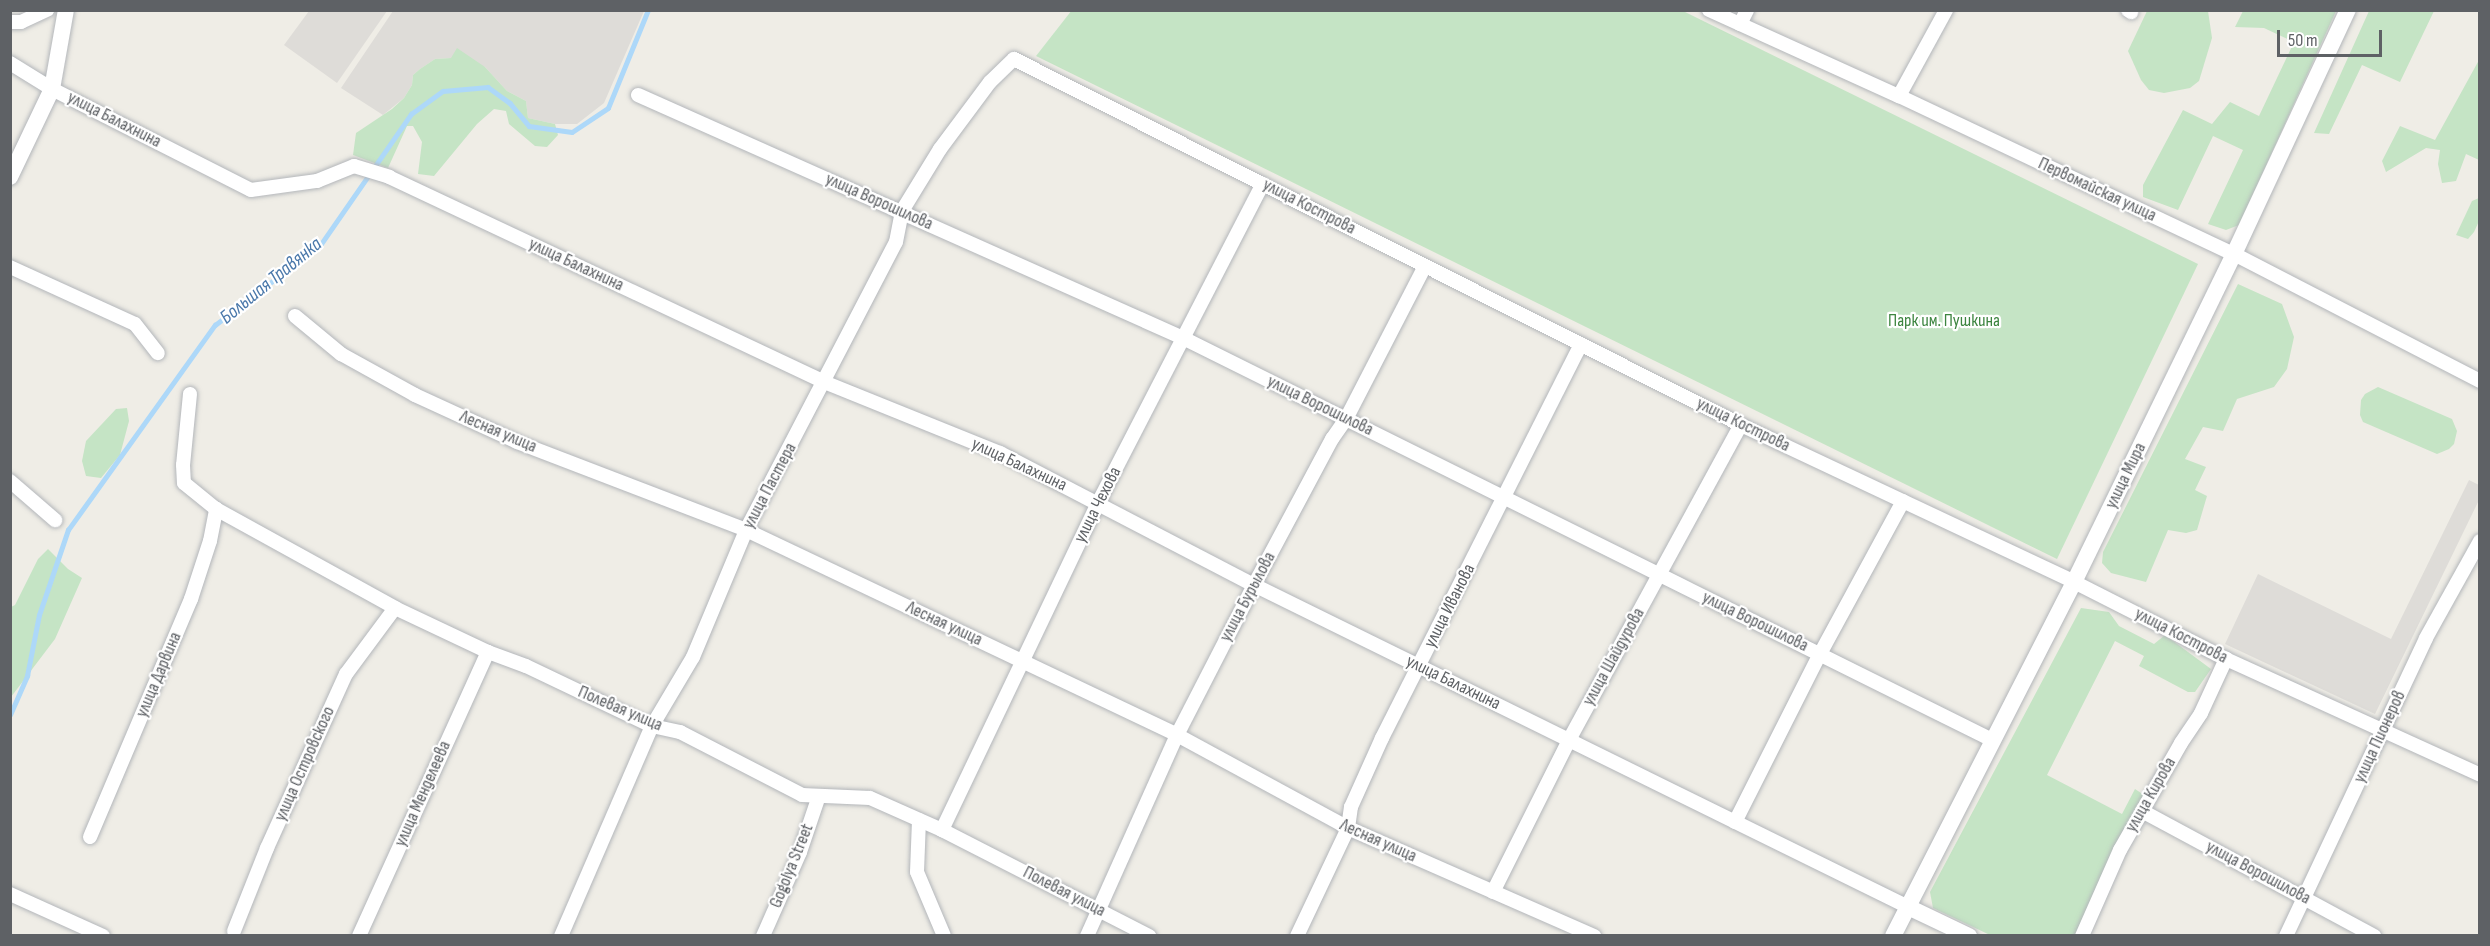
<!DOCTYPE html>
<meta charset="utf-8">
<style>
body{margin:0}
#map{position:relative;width:2490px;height:946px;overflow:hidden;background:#efede6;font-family:"Sofia Sans Condensed",sans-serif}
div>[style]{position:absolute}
.industrial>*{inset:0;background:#dedcd8}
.green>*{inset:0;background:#c5e4c5}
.stream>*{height:4.5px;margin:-2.25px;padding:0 2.25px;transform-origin:2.25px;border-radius:2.25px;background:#add8f9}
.roads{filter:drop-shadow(0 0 2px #b3b6ba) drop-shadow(0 0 2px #b3b6ba)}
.minor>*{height:14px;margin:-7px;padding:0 7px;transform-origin:7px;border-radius:7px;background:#fff}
.tertiary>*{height:16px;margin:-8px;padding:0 8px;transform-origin:8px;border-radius:8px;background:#fff}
span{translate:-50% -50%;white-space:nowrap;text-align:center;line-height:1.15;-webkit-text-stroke:4.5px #fff;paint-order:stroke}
.street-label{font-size:18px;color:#5e6165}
.park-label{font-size:18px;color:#3d8540}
.water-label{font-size:20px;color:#4a78aa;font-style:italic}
.frame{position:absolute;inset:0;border:12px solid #5e6165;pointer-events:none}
.scale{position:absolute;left:2277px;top:30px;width:105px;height:27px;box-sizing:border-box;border:3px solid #5e6165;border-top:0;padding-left:8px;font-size:18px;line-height:21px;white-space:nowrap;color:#5e6165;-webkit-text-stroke:4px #fff;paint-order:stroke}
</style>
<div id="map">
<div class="industrial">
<div style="clip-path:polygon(309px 11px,387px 11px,337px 83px,284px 45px)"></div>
<div style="clip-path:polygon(393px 11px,644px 11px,604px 103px,577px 124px,555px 124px,528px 118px,526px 101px,507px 91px,485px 67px,451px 58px,435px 59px,420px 69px,413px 75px,412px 85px,404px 98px,383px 115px,341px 88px)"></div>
<div style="clip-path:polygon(2469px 480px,2479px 485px,2479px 500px,2375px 714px,2225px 644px,2258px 574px,2391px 639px)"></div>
</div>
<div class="green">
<div style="clip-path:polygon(1072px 10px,1683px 11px,2198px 264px,2057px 559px,1036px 56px)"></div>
<div style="clip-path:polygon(2147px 11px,2208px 11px,2212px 38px,2199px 81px,2190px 88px,2164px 93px,2149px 90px,2141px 80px,2128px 51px)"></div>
<div style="clip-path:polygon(2243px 11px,2336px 11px,2239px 225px,2226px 230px,2208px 224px,2243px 150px,2213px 136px,2178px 210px,2143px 197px,2143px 185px,2183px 110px,2212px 124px,2230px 102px,2259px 116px,2294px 42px,2264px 28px,2235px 27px)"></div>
<div style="clip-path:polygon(2369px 11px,2434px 11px,2400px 82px,2362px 65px,2329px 134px,2314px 133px)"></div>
<div style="clip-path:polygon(457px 48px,485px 67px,507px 91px,526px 101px,528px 118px,555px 124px,558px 135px,547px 147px,535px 146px,509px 124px,506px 111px,494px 109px,477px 124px,434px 176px,418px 174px,422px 142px,413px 126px,407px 126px,388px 168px,353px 155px,356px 133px,392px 109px,404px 98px,412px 85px,413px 75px,420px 69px,435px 59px,451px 58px)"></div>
<div style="clip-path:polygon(2479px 60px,2479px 160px,2466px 154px,2456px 181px,2442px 183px,2438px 164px,2440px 150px,2426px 148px,2386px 172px,2382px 161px,2400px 126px,2435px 140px)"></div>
<div style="clip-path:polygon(2479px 198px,2479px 221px,2474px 232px,2468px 239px,2456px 235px,2472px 201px)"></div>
<div style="clip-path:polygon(2238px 284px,2282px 304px,2294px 337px,2287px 369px,2274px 387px,2237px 399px,2223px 431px,2203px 427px,2185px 459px,2206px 467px,2195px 490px,2207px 496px,2197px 530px,2186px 533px,2168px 530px,2146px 582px,2111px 573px,2102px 563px,2103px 552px)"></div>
<div style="clip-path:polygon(2378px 387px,2452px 419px,2457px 431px,2454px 444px,2449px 449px,2437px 454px,2363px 422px,2360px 415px,2361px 400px,2365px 394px)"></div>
<div style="clip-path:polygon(127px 408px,129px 421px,120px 455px,101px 478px,86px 476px,82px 461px,86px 441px,116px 409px)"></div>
<div style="clip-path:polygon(48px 549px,68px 569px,82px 578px,55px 639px,11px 697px,11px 607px,15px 605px,38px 559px)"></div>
<div style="clip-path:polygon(2081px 608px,2109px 612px,2119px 626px,2154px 644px,2165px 635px,2211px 669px,2195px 692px,2188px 692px,2139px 666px,2144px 656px,2115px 641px,2047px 775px,2122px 814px,2135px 789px,2144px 795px,2076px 935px,1990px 935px,1933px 908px,1930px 892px)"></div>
</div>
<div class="stream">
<div style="left:10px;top:715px;width:43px;rotate:-66.4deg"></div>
<div style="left:27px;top:676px;width:62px;rotate:-78.9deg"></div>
<div style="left:39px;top:615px;width:90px;rotate:-71.2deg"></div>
<div style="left:68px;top:530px;width:252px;rotate:-54.4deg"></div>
<div style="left:215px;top:325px;width:133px;rotate:-37.4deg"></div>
<div style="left:321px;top:244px;width:158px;rotate:-55.3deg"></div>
<div style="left:411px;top:114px;width:39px;rotate:-36deg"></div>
<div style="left:443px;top:91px;width:45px;rotate:-5.1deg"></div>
<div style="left:488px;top:87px;width:27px;rotate:36deg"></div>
<div style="left:510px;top:103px;width:30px;rotate:50deg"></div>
<div style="left:529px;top:126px;width:43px;rotate:7.9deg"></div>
<div style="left:572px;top:132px;width:43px;rotate:-33.7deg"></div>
<div style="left:608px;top:108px;width:106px;rotate:-67.8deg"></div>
</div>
<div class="roads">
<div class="minor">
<div style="left:1709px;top:10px;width:209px;rotate:24.4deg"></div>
<div style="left:1899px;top:96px;width:370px;rotate:25.3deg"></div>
<div style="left:2234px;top:254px;width:277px;rotate:27.3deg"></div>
<div style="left:2128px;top:10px;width:4px;rotate:34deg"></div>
<div style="left:10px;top:22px;width:11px"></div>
<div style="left:21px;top:22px;width:29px;rotate:-25deg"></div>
<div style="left:1740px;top:24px;width:16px;rotate:-63deg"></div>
<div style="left:10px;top:63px;width:49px;rotate:31.8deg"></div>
<div style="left:52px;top:89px;width:223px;rotate:26.9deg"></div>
<div style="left:251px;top:190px;width:67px;rotate:-7.8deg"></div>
<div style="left:317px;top:181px;width:40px;rotate:-22deg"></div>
<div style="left:354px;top:166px;width:37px;rotate:17deg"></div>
<div style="left:389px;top:177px;width:481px;rotate:25.2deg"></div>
<div style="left:824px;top:382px;width:190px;rotate:22deg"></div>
<div style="left:1000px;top:453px;width:286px;rotate:27.5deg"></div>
<div style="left:1254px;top:585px;width:727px;rotate:26.21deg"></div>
<div style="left:638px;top:95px;width:597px;rotate:24.03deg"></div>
<div style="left:1183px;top:338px;width:903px;rotate:26.42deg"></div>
<div style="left:1899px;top:96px;width:98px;rotate:-61.3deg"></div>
<div style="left:10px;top:267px;width:137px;rotate:24.5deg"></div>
<div style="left:135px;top:324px;width:37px;rotate:52deg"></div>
<div style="left:295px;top:316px;width:60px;rotate:39.6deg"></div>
<div style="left:341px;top:354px;width:85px;rotate:29deg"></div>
<div style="left:415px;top:395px;width:112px;rotate:24.7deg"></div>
<div style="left:517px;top:442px;width:245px;rotate:21deg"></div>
<div style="left:746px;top:530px;width:477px;rotate:25.4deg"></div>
<div style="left:1177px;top:735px;width:195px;rotate:28.5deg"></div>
<div style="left:1348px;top:828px;width:269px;rotate:23.7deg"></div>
<div style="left:190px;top:394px;width:71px;rotate:95.6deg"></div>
<div style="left:183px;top:465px;width:18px;rotate:87deg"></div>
<div style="left:184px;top:483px;width:41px;rotate:39.1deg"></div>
<div style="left:216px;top:509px;width:205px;rotate:28.9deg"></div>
<div style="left:395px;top:608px;width:103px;rotate:25.3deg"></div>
<div style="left:488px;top:652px;width:40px;rotate:20.2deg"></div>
<div style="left:526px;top:666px;width:140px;rotate:25.5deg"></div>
<div style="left:652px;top:726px;width:29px;rotate:12deg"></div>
<div style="left:680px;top:732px;width:137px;rotate:27.3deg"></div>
<div style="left:802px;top:795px;width:68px;rotate:2.5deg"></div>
<div style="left:870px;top:798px;width:79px;rotate:24deg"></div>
<div style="left:942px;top:830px;width:233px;rotate:27.1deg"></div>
<div style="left:10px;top:481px;width:60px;rotate:40.9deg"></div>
<div style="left:2142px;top:811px;width:264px;rotate:28.3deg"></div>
<div style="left:919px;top:820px;width:52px;rotate:92.2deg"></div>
<div style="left:917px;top:872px;width:69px;rotate:67.1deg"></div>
<div style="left:1735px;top:822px;width:188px;rotate:-63.2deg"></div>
<div style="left:1820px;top:654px;width:174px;rotate:-61.5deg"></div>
<div style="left:942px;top:830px;width:362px;rotate:-64.5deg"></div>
<div style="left:1098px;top:503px;width:359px;rotate:-62.7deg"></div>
<div style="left:90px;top:837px;width:259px;rotate:-67deg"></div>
<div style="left:191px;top:599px;width:61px;rotate:-71.9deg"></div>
<div style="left:210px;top:541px;width:33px;rotate:-79deg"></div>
<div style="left:1493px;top:892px;width:170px;rotate:-63.4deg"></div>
<div style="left:1569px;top:740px;width:359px;rotate:-61.4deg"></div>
<div style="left:10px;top:894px;width:102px;rotate:24.3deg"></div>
<div style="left:234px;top:931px;width:89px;rotate:-68.3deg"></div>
<div style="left:267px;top:848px;width:191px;rotate:-65.6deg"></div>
<div style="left:346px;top:674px;width:82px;rotate:-53.4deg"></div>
<div style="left:359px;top:936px;width:312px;rotate:-65.6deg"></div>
<div style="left:561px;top:936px;width:229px;rotate:-66.6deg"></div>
<div style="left:652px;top:726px;width:80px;rotate:-59.3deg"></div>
<div style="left:693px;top:657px;width:138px;rotate:-67.3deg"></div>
<div style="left:746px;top:530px;width:325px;rotate:-62.5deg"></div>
<div style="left:896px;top:242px;width:32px;rotate:-79deg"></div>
<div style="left:902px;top:211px;width:73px;rotate:-58.5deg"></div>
<div style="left:940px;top:149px;width:84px;rotate:-53.3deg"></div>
<div style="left:990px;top:82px;width:33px;rotate:-44deg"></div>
<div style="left:1014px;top:59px;width:814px;rotate:26.72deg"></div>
<div style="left:1741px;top:425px;width:368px;rotate:25.2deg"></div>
<div style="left:2074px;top:582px;width:170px;rotate:26.9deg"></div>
<div style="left:2226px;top:659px;width:279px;rotate:24.5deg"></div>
<div style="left:763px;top:936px;width:92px;rotate:-66.2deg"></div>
<div style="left:800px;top:852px;width:59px;rotate:-71.3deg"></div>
<div style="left:1087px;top:936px;width:220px;rotate:-65.9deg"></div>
<div style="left:1177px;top:735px;width:169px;rotate:-62.8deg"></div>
<div style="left:1254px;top:585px;width:166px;rotate:-61.9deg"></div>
<div style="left:1332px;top:439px;width:24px;rotate:-55deg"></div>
<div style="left:1346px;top:419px;width:172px;rotate:-62.7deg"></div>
<div style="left:1297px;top:936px;width:119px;rotate:-64.7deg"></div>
<div style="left:1348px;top:828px;width:21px;rotate:-82deg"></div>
<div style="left:1351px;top:807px;width:76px;rotate:-65.8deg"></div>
<div style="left:1382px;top:738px;width:441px;rotate:-63.2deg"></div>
<div style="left:2082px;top:936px;width:94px;rotate:-66.2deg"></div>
<div style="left:2120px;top:850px;width:123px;rotate:-60.3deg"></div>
<div style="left:2181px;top:743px;width:36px;rotate:-56deg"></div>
<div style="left:2201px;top:713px;width:60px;rotate:-65.2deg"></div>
<div style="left:2286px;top:936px;width:329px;rotate:-64.8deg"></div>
<div style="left:2426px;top:638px;width:111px;rotate:-60.9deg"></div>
</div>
<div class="tertiary">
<div style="left:10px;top:177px;width:98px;rotate:-64.5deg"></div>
<div style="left:52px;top:89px;width:80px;rotate:-80deg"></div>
<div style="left:1906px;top:906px;width:70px;rotate:25.5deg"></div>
<div style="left:1893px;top:936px;width:398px;rotate:-62.9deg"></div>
<div style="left:2074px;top:582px;width:365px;rotate:-64deg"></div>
<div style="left:2234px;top:254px;width:269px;rotate:-65deg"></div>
</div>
</div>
<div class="street-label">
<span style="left:114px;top:120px;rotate:27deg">улица Балахнина</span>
<span style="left:2097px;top:190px;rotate:25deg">Первомайская улица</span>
<span style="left:879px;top:202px;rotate:24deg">улица Ворошилова</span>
<span style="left:1309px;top:207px;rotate:27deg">улица Кострова</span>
<span style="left:576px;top:265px;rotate:25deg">улица Балахнина</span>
<span style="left:1320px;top:406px;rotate:26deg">улица Ворошилова</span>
<span style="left:1743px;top:425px;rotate:26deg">улица Кострова</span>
<span style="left:498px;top:432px;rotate:23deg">Лесная улица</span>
<span style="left:1019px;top:465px;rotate:25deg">улица Балахнина</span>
<span style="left:2126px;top:476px;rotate:-64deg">улица Мира</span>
<span style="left:770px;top:486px;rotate:-62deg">улица Пастера</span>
<span style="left:1098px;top:505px;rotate:-63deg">улица Чехова</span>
<span style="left:1248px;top:597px;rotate:-62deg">улица Бурылова</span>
<span style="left:1450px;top:606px;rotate:-63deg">улица Иванова</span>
<span style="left:1755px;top:622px;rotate:26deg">улица Ворошилова</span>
<span style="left:944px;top:624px;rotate:25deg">Лесная улица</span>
<span style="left:2181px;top:636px;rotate:27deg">улица Кострова</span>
<span style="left:1614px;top:657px;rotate:-61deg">улица Шайдурова</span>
<span style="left:159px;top:675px;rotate:-67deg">улица Дарвина</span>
<span style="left:1453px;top:683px;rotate:26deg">улица Балахнина</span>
<span style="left:620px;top:709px;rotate:23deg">Полевая улица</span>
<span style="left:2380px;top:737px;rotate:-65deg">улица Пионеров</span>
<span style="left:305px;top:764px;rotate:-66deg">улица Островского</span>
<span style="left:423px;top:794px;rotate:-66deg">улица Менделеева</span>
<span style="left:2151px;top:795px;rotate:-60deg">улица Кирова</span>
<span style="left:1378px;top:841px;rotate:24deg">Лесная улица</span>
<span style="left:792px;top:866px;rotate:-68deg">Gogolya Street</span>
<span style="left:2258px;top:873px;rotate:28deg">улица Ворошилова</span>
<span style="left:1064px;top:892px;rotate:27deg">Полевая улица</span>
</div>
<div class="park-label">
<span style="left:1944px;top:321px">Парк им. Пушкина</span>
</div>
<div class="water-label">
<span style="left:271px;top:281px;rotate:-39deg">Большая Травянка</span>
</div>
<div class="frame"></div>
<div class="scale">50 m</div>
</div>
